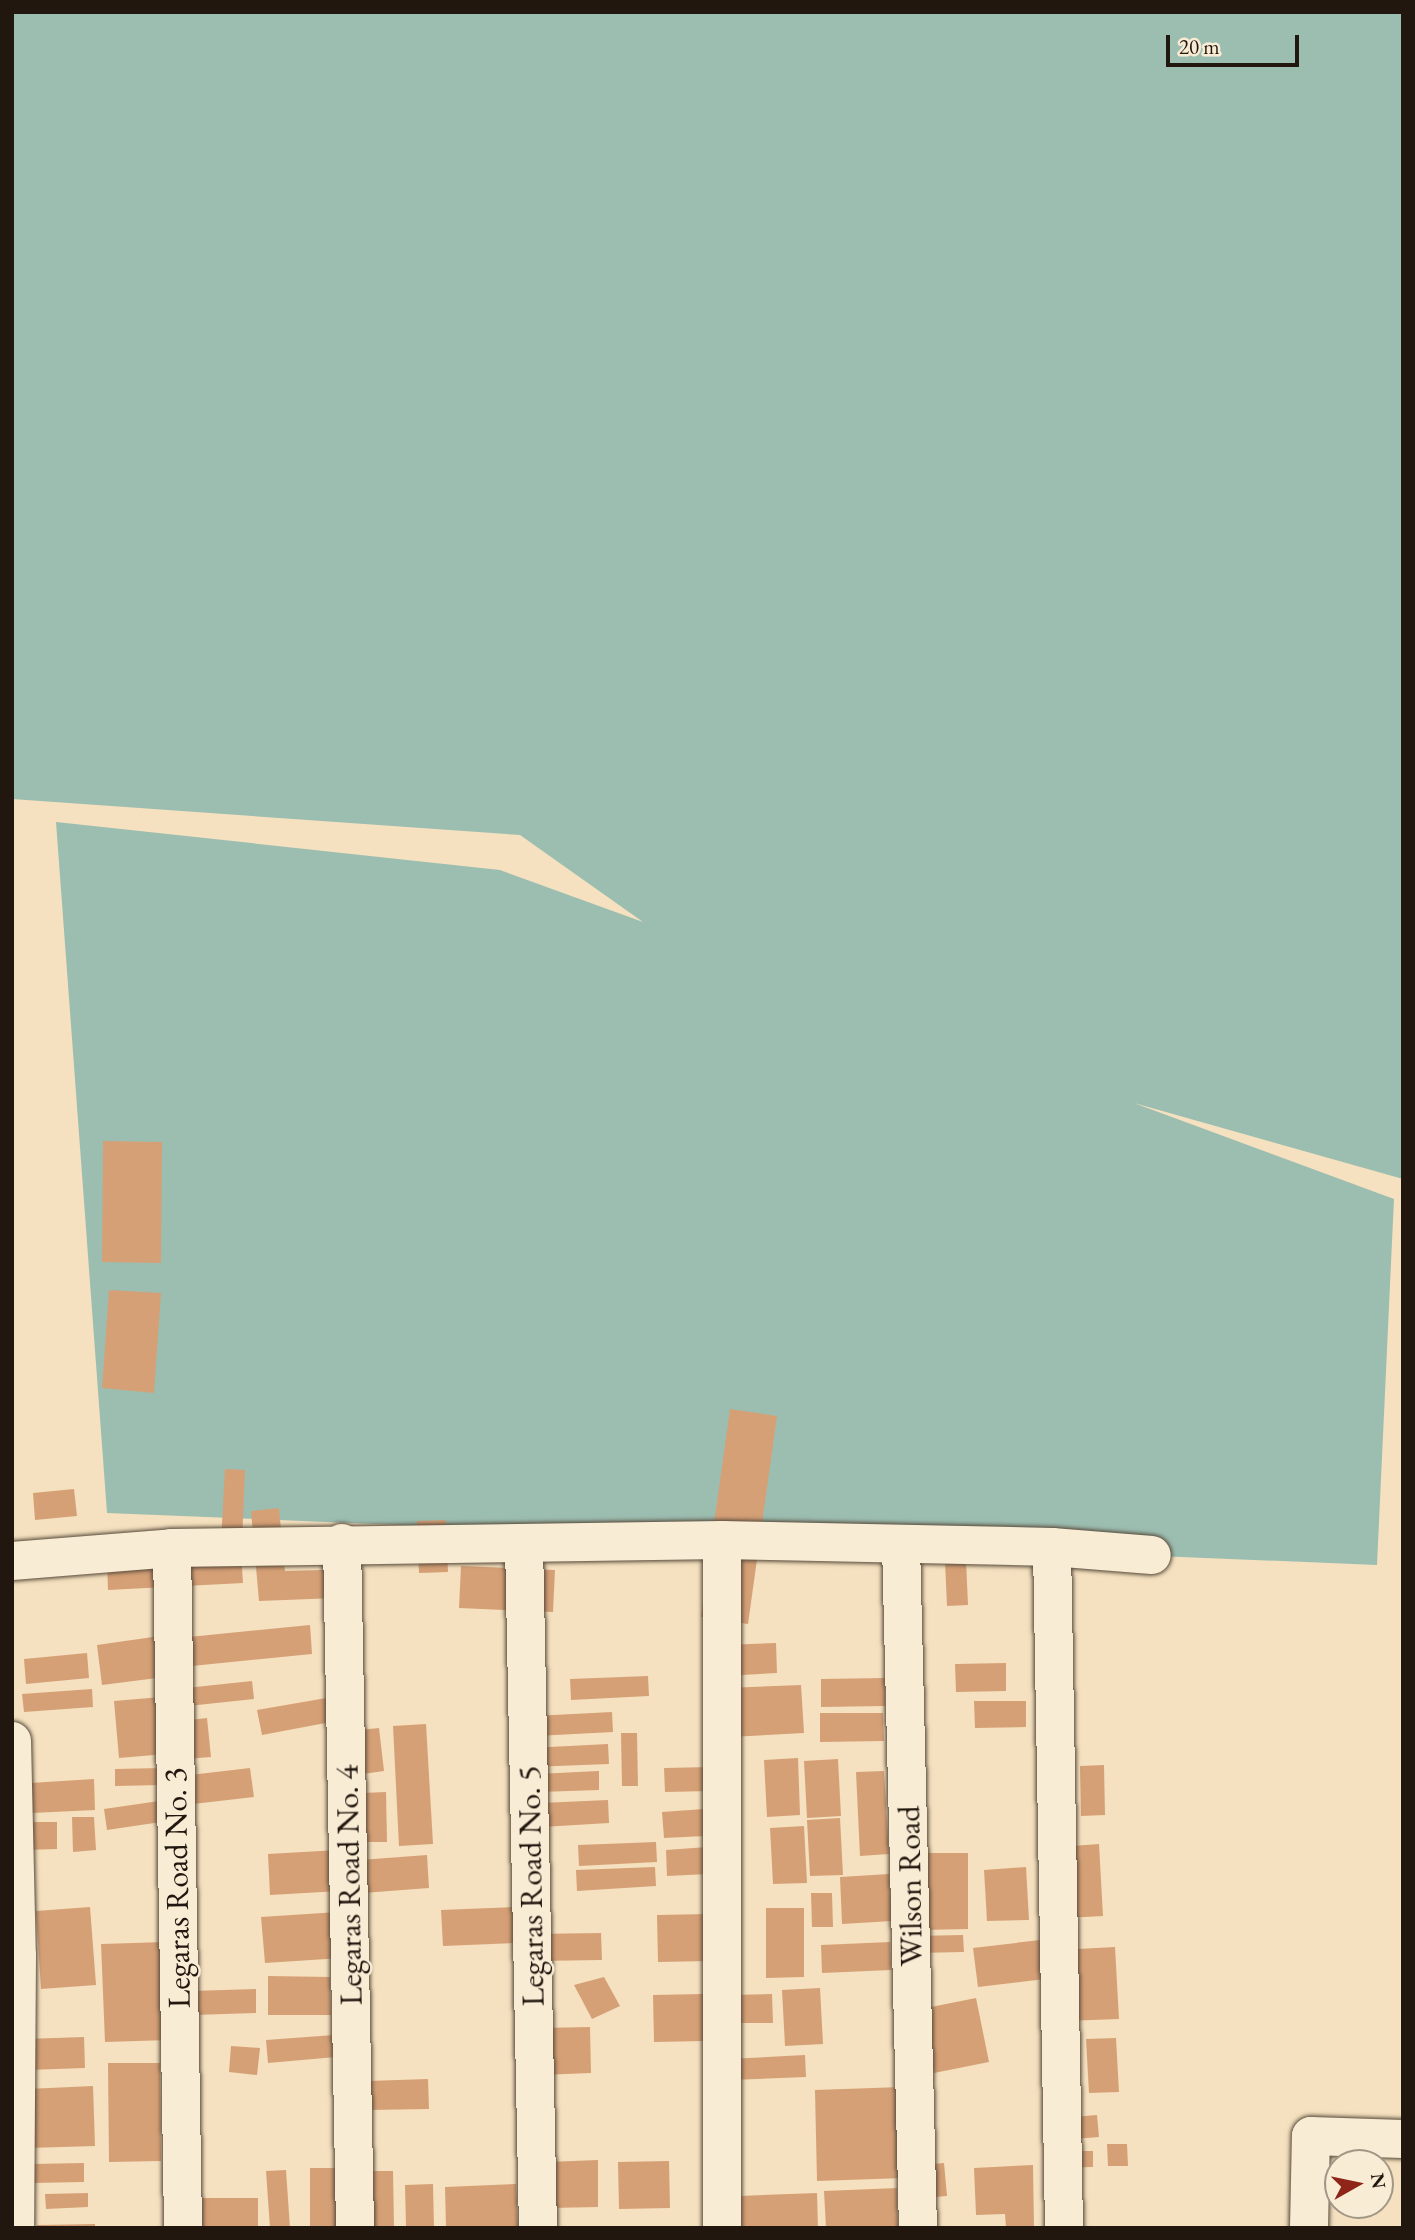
<!DOCTYPE html>
<style>
body{margin:0}
#map{position:relative;width:1415px;height:2240px;overflow:hidden;background:#f5e1bf;font-family:"EB Garamond",serif}
div>[style]{position:absolute}
.water>*{inset:0;background:#9cbeb1}
.building>*{inset:0;background:#d6a076}
.roads{filter:drop-shadow(0 0 2px #574a3b) drop-shadow(0 0 2px #574a3b)}
.minor>*{height:38px;margin:-19px;padding:0 19px;transform-origin:19px;border-radius:19px;background:#f8ecd5}
span{translate:-50% -50%;white-space:nowrap;text-align:center;line-height:1.15;-webkit-text-stroke:5px #f8ecd5;paint-order:stroke}
.street-label{font-size:32px;color:#22170f}
.frame{position:absolute;inset:0;border:14px solid #22170f;pointer-events:none}
.north{position:absolute;left:1324px;top:2149px;width:70px;height:70px;box-sizing:border-box;background:#f8ecd5;border:2px solid #a29786;border-radius:50%;rotate:81deg;font-size:19px;font-weight:700;line-height:28px;text-align:center;color:#22170f}
.north::after{content:'';display:block;margin:auto;width:24px;height:32px;background:#8f2418;clip-path:polygon(50% 0,100% 100%,50% 72%,0 100%)}
.scale{position:absolute;left:1166px;top:35px;width:133px;height:32px;box-sizing:border-box;border:4px solid #22170f;border-top:0;padding-left:9px;font-size:21px;line-height:24px;white-space:nowrap;color:#22170f;-webkit-text-stroke:5px #f8ecd5;paint-order:stroke}
</style>
<div id="map">
<div class="water">
<div style="clip-path:polygon(12px 12px,1403px 12px,1403px 1179px,1134px 1103px,1394px 1199px,1377px 1565px,107px 1513px,56px 822px,500px 870px,643px 922px,520px 835px,12px 799px)"></div>
</div>
<div class="building">
<div style="clip-path:polygon(103px 1141px,162px 1142px,161px 1263px,102px 1262px)"></div>
<div style="clip-path:polygon(109px 1290px,161px 1293px,154px 1393px,102px 1388px)"></div>
<div style="clip-path:polygon(730px 1409px,777px 1416px,748px 1624px,701px 1617px)"></div>
<div style="clip-path:polygon(225px 1469px,245px 1470px,242px 1542px,221px 1541px)"></div>
<div style="clip-path:polygon(74px 1489px,77px 1516px,35px 1520px,33px 1493px)"></div>
<div style="clip-path:polygon(279px 1508px,285px 1571px,361px 1569px,362px 1597px,259px 1601px,251px 1511px)"></div>
<div style="clip-path:polygon(446px 1520px,448px 1572px,419px 1573px,417px 1521px)"></div>
<div style="clip-path:polygon(241px 1553px,243px 1583px,108px 1590px,107px 1560px)"></div>
<div style="clip-path:polygon(966px 1560px,968px 1605px,947px 1606px,945px 1561px)"></div>
<div style="clip-path:polygon(461px 1566px,555px 1570px,553px 1612px,459px 1608px)"></div>
<div style="clip-path:polygon(310px 1625px,312px 1654px,192px 1666px,189px 1637px)"></div>
<div style="clip-path:polygon(160px 1636px,165px 1677px,102px 1685px,97px 1645px)"></div>
<div style="clip-path:polygon(776px 1643px,777px 1673px,725px 1676px,724px 1645px)"></div>
<div style="clip-path:polygon(87px 1653px,89px 1678px,26px 1684px,24px 1659px)"></div>
<div style="clip-path:polygon(1006px 1663px,1006px 1691px,956px 1692px,955px 1664px)"></div>
<div style="clip-path:polygon(648px 1676px,649px 1696px,571px 1700px,570px 1679px)"></div>
<div style="clip-path:polygon(885px 1678px,885px 1706px,821px 1707px,821px 1679px)"></div>
<div style="clip-path:polygon(252px 1681px,254px 1699px,188px 1706px,186px 1688px)"></div>
<div style="clip-path:polygon(801px 1685px,804px 1733px,730px 1737px,727px 1688px)"></div>
<div style="clip-path:polygon(92px 1689px,93px 1707px,24px 1712px,22px 1694px)"></div>
<div style="clip-path:polygon(161px 1697px,166px 1754px,119px 1758px,114px 1701px)"></div>
<div style="clip-path:polygon(332px 1697px,336px 1721px,262px 1735px,257px 1710px)"></div>
<div style="clip-path:polygon(974px 1701px,1026px 1701px,1026px 1727px,975px 1728px)"></div>
<div style="clip-path:polygon(612px 1712px,613px 1732px,536px 1736px,534px 1716px)"></div>
<div style="clip-path:polygon(820px 1713px,883px 1713px,884px 1741px,820px 1742px)"></div>
<div style="clip-path:polygon(207px 1718px,211px 1757px,186px 1759px,182px 1721px)"></div>
<div style="clip-path:polygon(426px 1724px,433px 1844px,399px 1846px,393px 1726px)"></div>
<div style="clip-path:polygon(379px 1728px,384px 1771px,356px 1775px,351px 1731px)"></div>
<div style="clip-path:polygon(621px 1733px,637px 1733px,638px 1786px,622px 1786px)"></div>
<div style="clip-path:polygon(608px 1744px,609px 1764px,531px 1767px,530px 1748px)"></div>
<div style="clip-path:polygon(798px 1758px,800px 1815px,767px 1817px,764px 1760px)"></div>
<div style="clip-path:polygon(838px 1759px,841px 1816px,807px 1818px,804px 1761px)"></div>
<div style="clip-path:polygon(1104px 1765px,1105px 1815px,1081px 1816px,1080px 1766px)"></div>
<div style="clip-path:polygon(711px 1767px,711px 1791px,665px 1792px,664px 1768px)"></div>
<div style="clip-path:polygon(162px 1768px,162px 1785px,115px 1786px,115px 1769px)"></div>
<div style="clip-path:polygon(250px 1768px,254px 1797px,193px 1804px,190px 1775px)"></div>
<div style="clip-path:polygon(599px 1771px,599px 1790px,539px 1792px,537px 1774px)"></div>
<div style="clip-path:polygon(884px 1771px,889px 1854px,860px 1856px,856px 1772px)"></div>
<div style="clip-path:polygon(94px 1779px,95px 1810px,32px 1813px,30px 1783px)"></div>
<div style="clip-path:polygon(386px 1792px,387px 1842px,364px 1842px,363px 1793px)"></div>
<div style="clip-path:polygon(608px 1800px,609px 1823px,542px 1827px,541px 1803px)"></div>
<div style="clip-path:polygon(159px 1801px,161px 1822px,107px 1830px,104px 1809px)"></div>
<div style="clip-path:polygon(704px 1809px,705px 1836px,664px 1838px,662px 1812px)"></div>
<div style="clip-path:polygon(72px 1817px,94px 1817px,96px 1850px,73px 1852px)"></div>
<div style="clip-path:polygon(840px 1818px,843px 1875px,810px 1876px,807px 1820px)"></div>
<div style="clip-path:polygon(25px 1822px,57px 1822px,57px 1849px,25px 1850px)"></div>
<div style="clip-path:polygon(804px 1826px,807px 1883px,773px 1884px,770px 1828px)"></div>
<div style="clip-path:polygon(656px 1842px,657px 1862px,579px 1866px,578px 1845px)"></div>
<div style="clip-path:polygon(1099px 1844px,1103px 1916px,1048px 1919px,1045px 1848px)"></div>
<div style="clip-path:polygon(707px 1847px,709px 1874px,667px 1876px,666px 1850px)"></div>
<div style="clip-path:polygon(338px 1850px,340px 1891px,270px 1895px,268px 1854px)"></div>
<div style="clip-path:polygon(920px 1853px,968px 1853px,968px 1929px,921px 1930px)"></div>
<div style="clip-path:polygon(427px 1855px,429px 1888px,363px 1893px,360px 1860px)"></div>
<div style="clip-path:polygon(655px 1867px,656px 1886px,577px 1891px,576px 1870px)"></div>
<div style="clip-path:polygon(1026px 1867px,1029px 1920px,987px 1921px,984px 1870px)"></div>
<div style="clip-path:polygon(889px 1874px,892px 1921px,842px 1924px,840px 1877px)"></div>
<div style="clip-path:polygon(811px 1893px,832px 1893px,833px 1927px,812px 1927px)"></div>
<div style="clip-path:polygon(90px 1907px,96px 1985px,41px 1989px,36px 1911px)"></div>
<div style="clip-path:polygon(513px 1907px,515px 1943px,443px 1946px,441px 1910px)"></div>
<div style="clip-path:polygon(766px 1908px,804px 1908px,804px 1977px,766px 1978px)"></div>
<div style="clip-path:polygon(338px 1912px,342px 1958px,265px 1963px,261px 1917px)"></div>
<div style="clip-path:polygon(708px 1914px,709px 1961px,658px 1962px,657px 1915px)"></div>
<div style="clip-path:polygon(601px 1933px,602px 1960px,535px 1961px,534px 1934px)"></div>
<div style="clip-path:polygon(963px 1935px,964px 1952px,915px 1953px,915px 1936px)"></div>
<div style="clip-path:polygon(1040px 1940px,1045px 1979px,978px 1987px,973px 1948px)"></div>
<div style="clip-path:polygon(165px 1942px,169px 2040px,105px 2042px,101px 1944px)"></div>
<div style="clip-path:polygon(890px 1942px,891px 1970px,822px 1973px,821px 1945px)"></div>
<div style="clip-path:polygon(1115px 1947px,1119px 2019px,1064px 2021px,1059px 1950px)"></div>
<div style="clip-path:polygon(268px 1976px,330px 1977px,331px 2015px,268px 2015px)"></div>
<div style="clip-path:polygon(604px 1977px,620px 2006px,592px 2019px,574px 1985px)"></div>
<div style="clip-path:polygon(820px 1988px,823px 2044px,785px 2046px,782px 1990px)"></div>
<div style="clip-path:polygon(256px 1989px,256px 2013px,193px 2015px,192px 1991px)"></div>
<div style="clip-path:polygon(703px 1994px,704px 2041px,654px 2042px,653px 1995px)"></div>
<div style="clip-path:polygon(772px 1994px,773px 2023px,732px 2023px,731px 1995px)"></div>
<div style="clip-path:polygon(976px 1998px,989px 2062px,934px 2073px,921px 2009px)"></div>
<div style="clip-path:polygon(590px 2027px,591px 2073px,541px 2075px,539px 2028px)"></div>
<div style="clip-path:polygon(334px 2035px,336px 2057px,268px 2063px,266px 2040px)"></div>
<div style="clip-path:polygon(84px 2037px,85px 2068px,27px 2070px,25px 2039px)"></div>
<div style="clip-path:polygon(1116px 2038px,1119px 2092px,1089px 2093px,1086px 2039px)"></div>
<div style="clip-path:polygon(231px 2046px,260px 2048px,257px 2075px,229px 2072px)"></div>
<div style="clip-path:polygon(805px 2055px,806px 2077px,730px 2080px,729px 2059px)"></div>
<div style="clip-path:polygon(108px 2063px,160px 2063px,161px 2161px,109px 2162px)"></div>
<div style="clip-path:polygon(428px 2079px,429px 2109px,369px 2110px,368px 2081px)"></div>
<div style="clip-path:polygon(93px 2086px,95px 2146px,29px 2148px,27px 2089px)"></div>
<div style="clip-path:polygon(902px 2087px,904px 2178px,817px 2181px,815px 2090px)"></div>
<div style="clip-path:polygon(1097px 2115px,1099px 2137px,1050px 2141px,1049px 2119px)"></div>
<div style="clip-path:polygon(1107px 2144px,1127px 2144px,1128px 2166px,1108px 2166px)"></div>
<div style="clip-path:polygon(1051px 2151px,1093px 2151px,1093px 2167px,1051px 2168px)"></div>
<div style="clip-path:polygon(598px 2160px,598px 2207px,548px 2208px,547px 2162px)"></div>
<div style="clip-path:polygon(669px 2161px,670px 2208px,619px 2209px,618px 2162px)"></div>
<div style="clip-path:polygon(84px 2163px,84px 2182px,32px 2183px,32px 2164px)"></div>
<div style="clip-path:polygon(944px 2163px,947px 2196px,922px 2198px,920px 2165px)"></div>
<div style="clip-path:polygon(1033px 2165px,1034px 2228px,1006px 2228px,1005px 2214px,976px 2215px,974px 2168px)"></div>
<div style="clip-path:polygon(310px 2168px,341px 2168px,341px 2228px,310px 2228px)"></div>
<div style="clip-path:polygon(286px 2170px,290px 2228px,270px 2228px,266px 2171px)"></div>
<div style="clip-path:polygon(367px 2171px,393px 2171px,394px 2228px,367px 2228px)"></div>
<div style="clip-path:polygon(433px 2184px,434px 2228px,406px 2228px,405px 2185px)"></div>
<div style="clip-path:polygon(516px 2184px,518px 2228px,446px 2228px,445px 2187px)"></div>
<div style="clip-path:polygon(897px 2188px,898px 2228px,826px 2228px,824px 2191px)"></div>
<div style="clip-path:polygon(88px 2193px,88px 2207px,46px 2209px,45px 2194px)"></div>
<div style="clip-path:polygon(817px 2193px,818px 2228px,741px 2228px,739px 2196px)"></div>
<div style="clip-path:polygon(188px 2198px,258px 2198px,258px 2228px,188px 2228px)"></div>
<div style="clip-path:polygon(95px 2224px,95px 2228px,37px 2228px,37px 2225px)"></div>
</div>
<div class="roads">
<div class="minor">
<div style="left:342px;top:1543px;width:685px;rotate:88.91deg"></div>
<div style="left:524px;top:1544px;width:684px;rotate:88.83deg"></div>
<div style="left:901px;top:1544px;width:684px;rotate:88.58deg"></div>
<div style="left:1052px;top:1547px;width:681px;rotate:88.99deg"></div>
<div style="left:172px;top:1548px;width:680px;rotate:89.07deg"></div>
<div style="left:12px;top:1561px;width:161px;rotate:-4.6deg"></div>
<div style="left:172px;top:1548px;width:550px;rotate:-0.83deg"></div>
<div style="left:722px;top:1540px;width:330px;rotate:1.2deg"></div>
<div style="left:1052px;top:1547px;width:100px;rotate:4.6deg"></div>
<div style="left:12px;top:1741px;width:214px;rotate:88.7deg"></div>
<div style="left:17px;top:1955px;width:273px;rotate:90.4deg"></div>
<div style="left:722px;top:2228px;width:688px;rotate:-90deg"></div>
<div style="left:1309px;top:2228px;width:92px;rotate:-88.8deg"></div>
<div style="left:1311px;top:2136px;width:92px;rotate:1.9deg"></div>
</div>
</div>
<div class="street-label">
<span style="left:349px;top:1885px;rotate:-91deg">Legaras Road No. 4</span>
<span style="left:531px;top:1886px;rotate:-91deg">Legaras Road No. 5</span>
<span style="left:910px;top:1886px;rotate:-91deg">Wilson Road</span>
<span style="left:177px;top:1888px;rotate:-91deg">Legaras Road No. 3</span>
</div>
<div class="frame"></div>
<div class="north">N</div>
<div class="scale">20 m</div>
</div>
